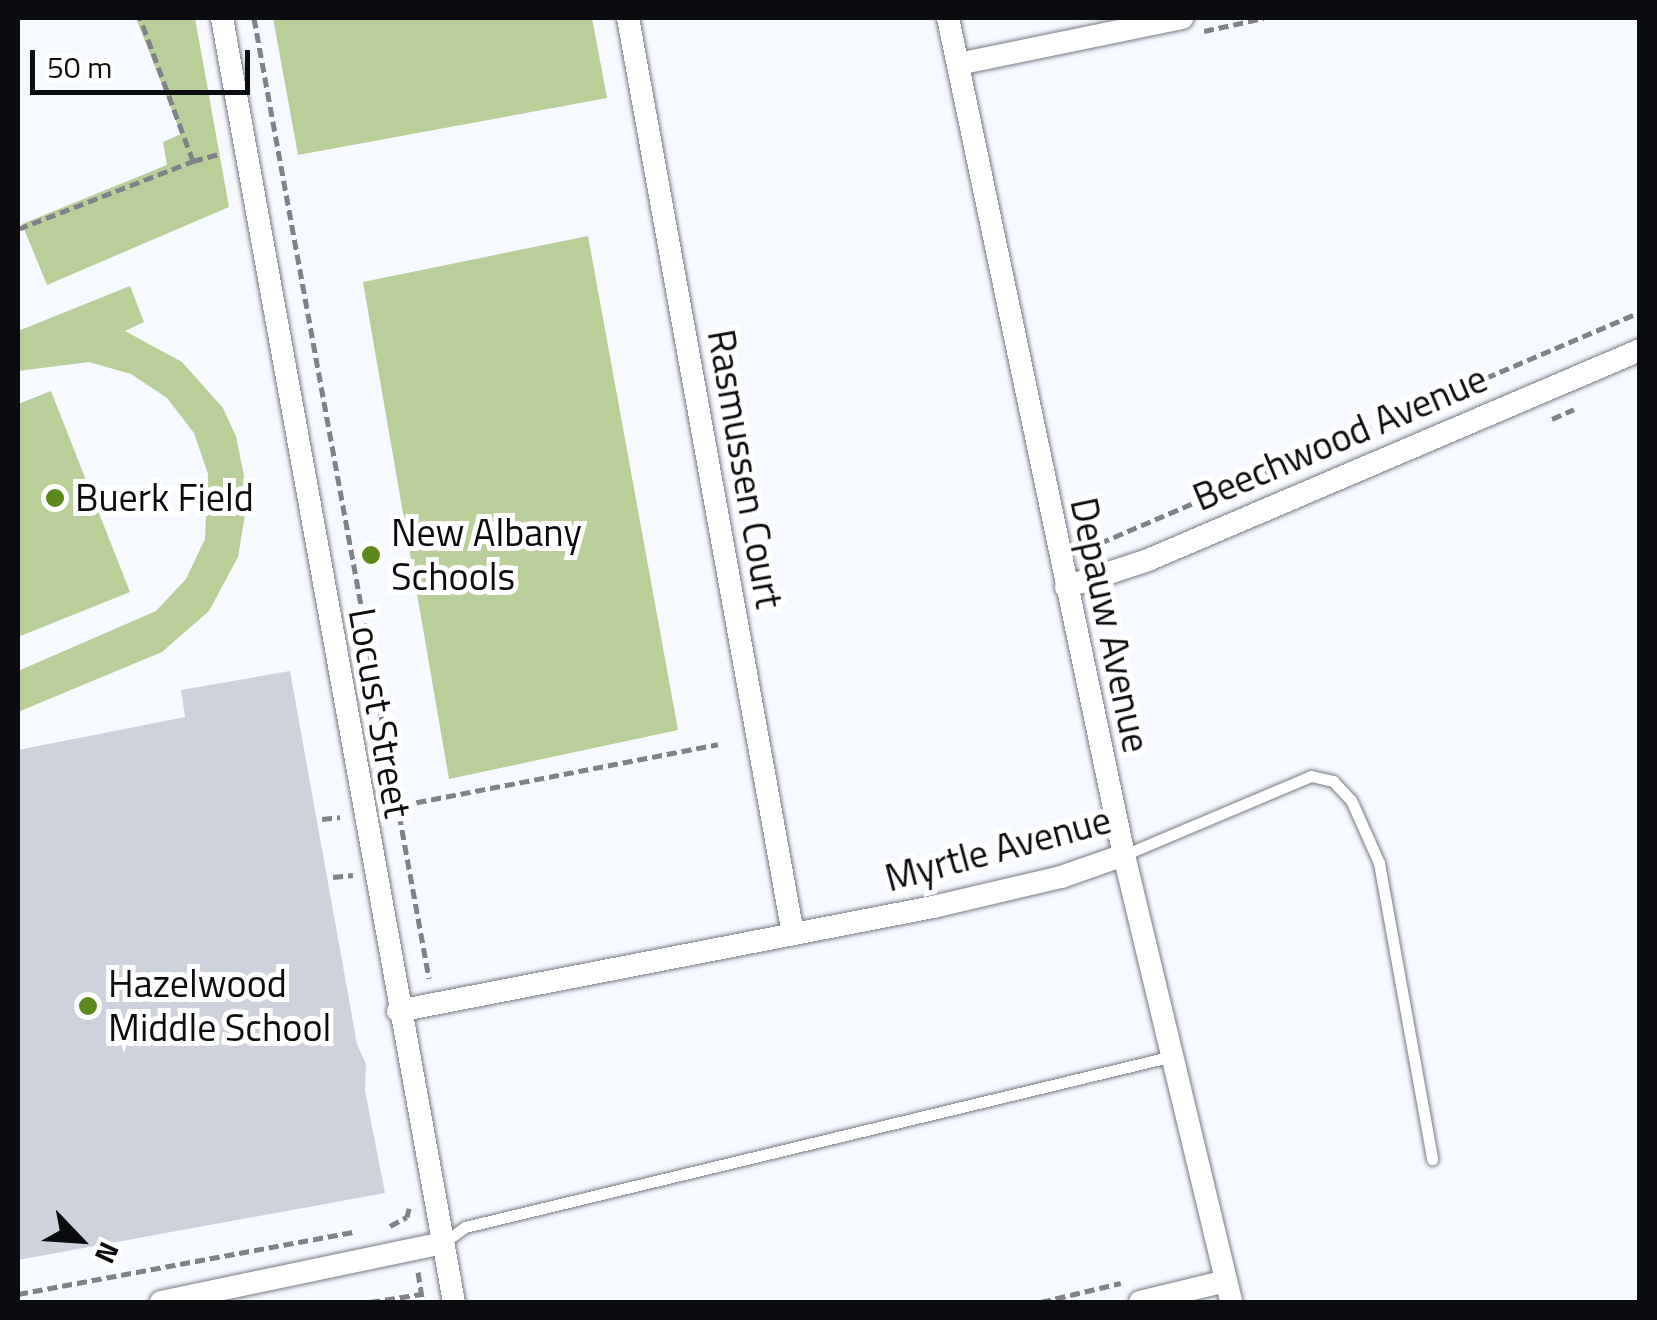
<!DOCTYPE html>
<style>
body{margin:0}
#map{position:relative;width:1657px;height:1320px;overflow:hidden;background:#f6f9ff;font-family:"Titillium Web",sans-serif}
div>[style]{position:absolute}
.green>*{inset:0;background:#bace9a}
.building>*{inset:0;background:#ced2dc}
.path>*{height:5px;margin-top:-2.5px;transform-origin:0;background:repeating-linear-gradient(90deg,#808287 0 10px,transparent 0 15px)}
.roads{filter:drop-shadow(0 0 2px #767a83) drop-shadow(0 0 2px #767a83)}
.lane>*{height:11px;margin:-5.5px;padding:0 5.5px;transform-origin:5.5px;border-radius:5.5px;background:#fff}
.street>*{height:22px;margin:-11px;padding:0 11px;transform-origin:11px;border-radius:11px;background:#fff}
.dots>*{width:28px;height:28px;translate:-50% -50%;box-sizing:border-box;border:5px solid #fff;border-radius:50%}
span{translate:-50% -50%;white-space:nowrap;text-align:center;line-height:1.15;-webkit-text-stroke:10px #fff;paint-order:stroke}
.street-label{font-size:38px;color:#0a0c0f}
.poi-label{font-size:38px;color:#0a0c0f}
.left{translate:0 -50%;text-align:left}
.frame{position:absolute;inset:0;border:20px solid #0a0c0f;pointer-events:none}
.north{position:absolute;left:30px;top:1190px;width:100px;height:100px;-webkit-text-stroke:8px #fff;paint-order:stroke;rotate:115deg;font-size:28px;font-weight:700;line-height:40px;text-align:center;color:#0a0c0f}
.north::after{content:'';display:block;margin:auto;width:35px;height:45px;background:#0a0c0f;clip-path:polygon(50% 0,100% 100%,50% 72%,0 100%)}
.scale{position:absolute;left:30px;top:50px;width:220px;height:45px;box-sizing:border-box;border:5px solid #0a0c0f;border-top:0;padding-left:12px;font-size:30px;line-height:35px;white-space:nowrap;color:#0a0c0f;-webkit-text-stroke:8px #fff;paint-order:stroke}
</style>
<div id="map">
<div class="green">
<div style="clip-path:polygon(136px 18px,195px 18px,229px 207px,47px 285px,22px 224px,167px 165px,163px 142px,181px 134px)"></div>
<div style="clip-path:polygon(273px 18px,592px 18px,607px 98px,298px 155px)"></div>
<div style="clip-path:polygon(588px 236px,678px 730px,449px 779px,363px 282px)"></div>
<div style="clip-path:polygon(130px 286px,144px 322px,125px 331px,182px 362px,223px 408px,236px 436px,248px 496px,238px 557px,209px 611px,162px 652px,18px 712px,18px 671px,156px 611px,186px 579px,205px 539px,208px 474px,194px 433px,167px 398px,131px 374px,89px 362px,18px 371px,18px 331px)"></div>
<div style="clip-path:polygon(51px 391px,130px 592px,18px 637px,18px 404px)"></div>
</div>
<div class="building">
<div style="clip-path:polygon(290px 671px,357px 1044px,366px 1064px,365px 1091px,385px 1193px,18px 1260px,18px 750px,185px 717px,181px 690px)"></div>
</div>
<div class="path">
<div style="left:254px;top:18px;width:976px;rotate:79.67deg"></div>
<div style="left:18px;top:31px;width:1px;rotate:90deg"></div>
<div style="left:1204px;top:31px;width:61px;rotate:-12.2deg"></div>
<div style="left:193px;top:161px;width:27px;rotate:-15deg"></div>
<div style="left:18px;top:229px;width:188px;rotate:-21.2deg"></div>
<div style="left:193px;top:161px;width:153px;rotate:-110.3deg"></div>
<div style="left:1552px;top:419px;width:24px;rotate:-24deg"></div>
<div style="left:1086px;top:549px;width:603px;rotate:-23.16deg"></div>
<div style="left:387px;top:808px;width:337px;rotate:-10.9deg"></div>
<div style="left:322px;top:819px;width:18px;rotate:-6deg"></div>
<div style="left:333px;top:877px;width:20px;rotate:-6deg"></div>
<div style="left:390px;top:1226px;width:19px;rotate:-28deg"></div>
<div style="left:407px;top:1217px;width:9px;rotate:-77deg"></div>
<div style="left:418px;top:1272px;width:30px;rotate:81deg"></div>
<div style="left:18px;top:1294px;width:342px;rotate:-10.5deg"></div>
<div style="left:370px;top:1302px;width:52px;rotate:-8.9deg"></div>
<div style="left:1041px;top:1302px;width:82px;rotate:-13.4deg"></div>
</div>
<div class="roads">
<div class="lane">
<div style="left:1124px;top:855px;width:203px;rotate:-22.9deg"></div>
<div style="left:1311px;top:776px;width:23px;rotate:13deg"></div>
<div style="left:1333px;top:781px;width:26px;rotate:47deg"></div>
<div style="left:1351px;top:800px;width:69px;rotate:66deg"></div>
<div style="left:1379px;top:863px;width:301px;rotate:79.8deg"></div>
<div style="left:443px;top:1243px;width:27px;rotate:-36deg"></div>
<div style="left:465px;top:1227px;width:728px;rotate:-13.58deg"></div>
</div>
<div class="street">
<div style="left:222px;top:18px;width:1305px;rotate:79.76deg"></div>
<div style="left:628px;top:18px;width:931px;rotate:79.79deg"></div>
<div style="left:948px;top:18px;width:855px;rotate:78.13deg"></div>
<div style="left:1124px;top:855px;width:460px;rotate:76.5deg"></div>
<div style="left:958px;top:64px;width:229px;rotate:-11.6deg"></div>
<div style="left:1066px;top:587px;width:86px;rotate:-18.2deg"></div>
<div style="left:1148px;top:560px;width:535px;rotate:-23.11deg"></div>
<div style="left:398px;top:1011px;width:545px;rotate:-11deg"></div>
<div style="left:933px;top:907px;width:131px;rotate:-13.2deg"></div>
<div style="left:1061px;top:877px;width:67px;rotate:-19.2deg"></div>
<div style="left:161px;top:1302px;width:288px;rotate:-11.8deg"></div>
<div style="left:1140px;top:1302px;width:89px;rotate:-13.7deg"></div>
</div>
</div>
<div class="dots">
<div style="left:55px;top:498px;background:#5b891b"></div>
<div style="left:371px;top:555px;background:#5b891b"></div>
<div style="left:88px;top:1006px;background:#5b891b"></div>
</div>
<div class="street-label">
<span style="left:1340px;top:438px;rotate:-23deg">Beechwood Avenue</span>
<span style="left:745px;top:469px;rotate:80deg">Rasmussen Court</span>
<span style="left:1110px;top:625px;rotate:78deg">Depauw Avenue</span>
<span style="left:380px;top:713px;rotate:80deg">Locust Street</span>
<span style="left:998px;top:849px;rotate:-15deg">Myrtle Avenue</span>
</div>
<div class="poi-label">
<span class="left" style="left:75px;top:498px">Buerk Field</span>
<span class="left" style="left:391px;top:555px">New Albany<br>Schools</span>
<span class="left" style="left:108px;top:1006px">Hazelwood<br>Middle School</span>
</div>
<div class="frame"></div>
<div class="north">N</div>
<div class="scale">50 m</div>
</div>
